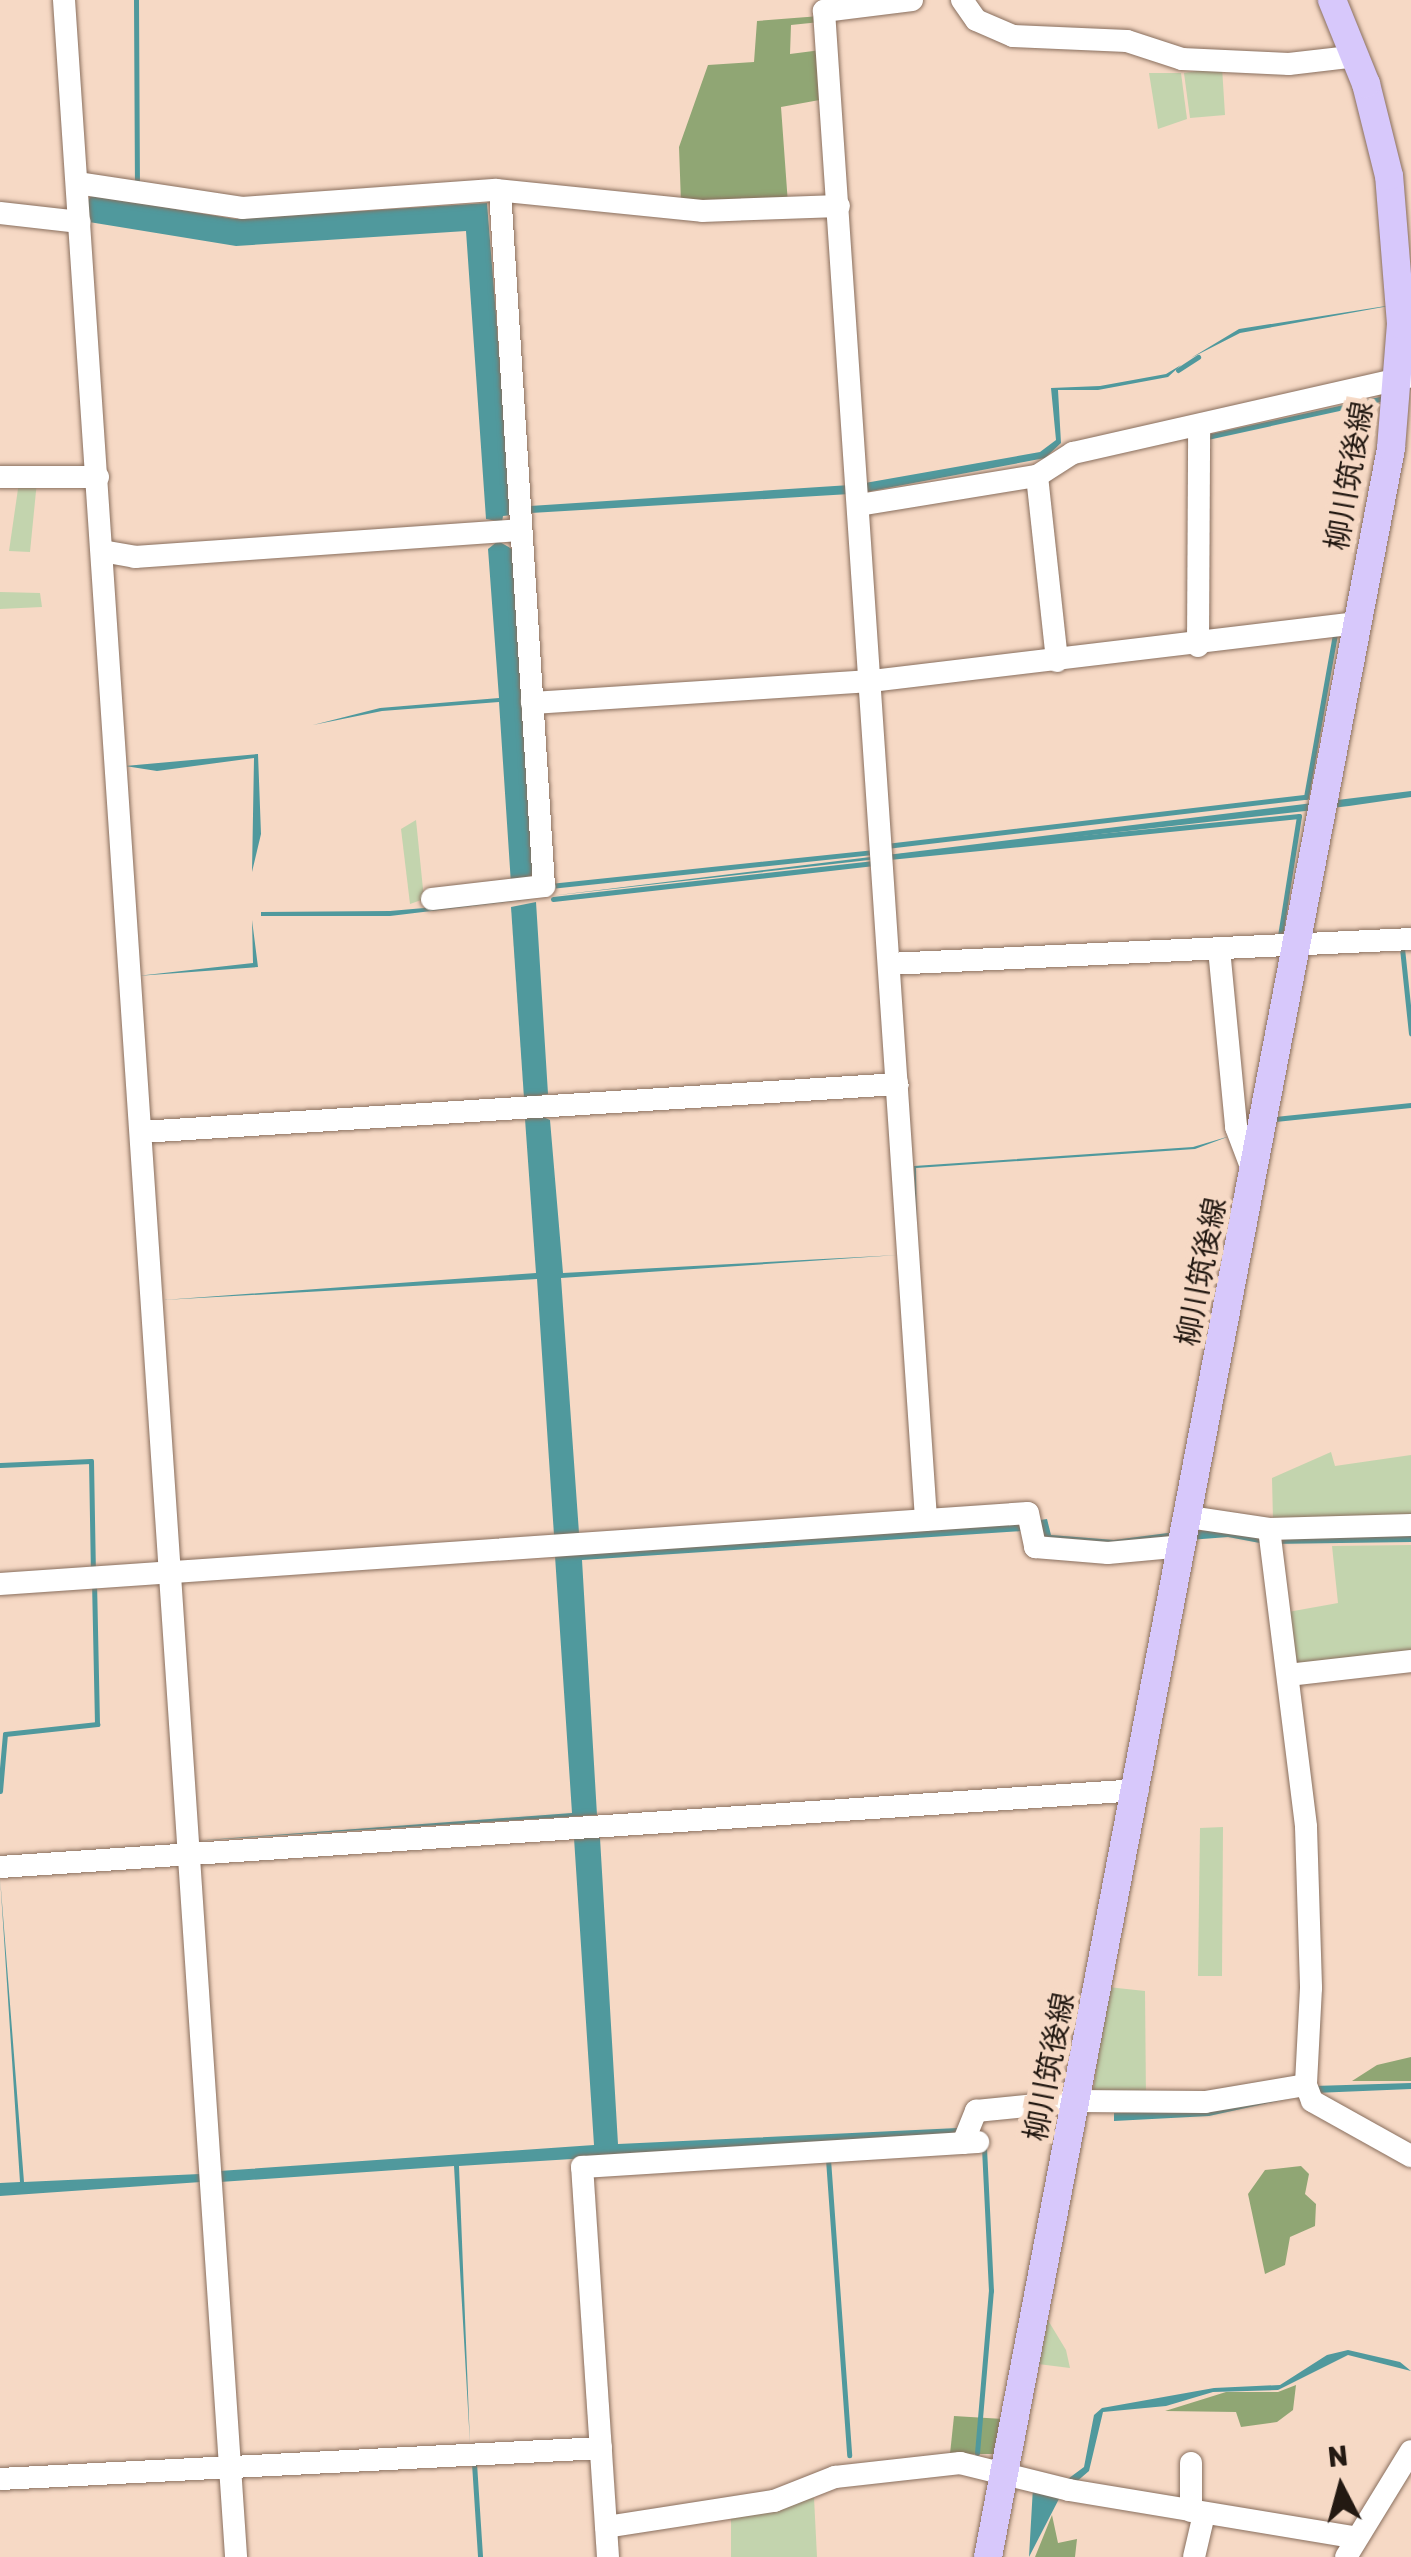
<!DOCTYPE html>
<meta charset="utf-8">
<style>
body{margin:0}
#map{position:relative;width:1411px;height:2557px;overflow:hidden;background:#f6d9c5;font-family:Rubik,"Noto Sans JP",sans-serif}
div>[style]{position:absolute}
.green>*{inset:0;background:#c3d4ae}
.forest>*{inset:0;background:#90a674}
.water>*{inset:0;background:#50999d}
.stream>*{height:5px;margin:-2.5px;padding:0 2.5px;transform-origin:2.5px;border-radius:2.5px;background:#50999d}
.roads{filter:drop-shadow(0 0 2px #896f5e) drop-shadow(0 0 2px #896f5e)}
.minor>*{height:22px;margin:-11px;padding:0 11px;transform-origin:11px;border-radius:11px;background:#fff}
.major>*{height:28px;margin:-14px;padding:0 14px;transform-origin:14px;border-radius:14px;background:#d7c8fb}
span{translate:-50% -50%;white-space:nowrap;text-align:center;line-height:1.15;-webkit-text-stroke:10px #f6d9c5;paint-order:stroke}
.street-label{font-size:30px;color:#231912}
.north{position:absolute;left:1291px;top:2437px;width:100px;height:100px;-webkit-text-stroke:8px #f6d9c5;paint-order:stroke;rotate:354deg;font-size:28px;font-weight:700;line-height:40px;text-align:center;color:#231912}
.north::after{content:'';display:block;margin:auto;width:35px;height:45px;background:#231912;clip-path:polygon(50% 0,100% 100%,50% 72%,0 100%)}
</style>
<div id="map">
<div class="green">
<div style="clip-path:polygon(1222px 67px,1225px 115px,1190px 118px,1184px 73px)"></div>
<div style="clip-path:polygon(1149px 73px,1181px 73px,1187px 119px,1158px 129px)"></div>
<div style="clip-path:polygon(37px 481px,30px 552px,9px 551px,19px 482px)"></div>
<div style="clip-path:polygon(0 592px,40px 593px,42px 607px,0 609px)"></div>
<div style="clip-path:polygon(416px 820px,424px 899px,410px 904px,401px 829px)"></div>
<div style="clip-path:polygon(1331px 1452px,1335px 1466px,1411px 1455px,1411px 1521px,1273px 1521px,1272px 1478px)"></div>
<div style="clip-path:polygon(1411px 1545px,1411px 1657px,1294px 1664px,1288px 1612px,1338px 1603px,1332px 1546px)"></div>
<div style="clip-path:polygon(1223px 1827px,1222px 1976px,1198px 1976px,1200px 1828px)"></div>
<div style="clip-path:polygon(1108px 1987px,1145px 1991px,1146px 2100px,1093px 2092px)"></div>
<div style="clip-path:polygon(1046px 2317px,1066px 2350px,1070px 2368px,1038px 2364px)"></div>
<div style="clip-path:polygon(814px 2498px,817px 2557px,731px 2557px,731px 2511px)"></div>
</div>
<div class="forest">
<div style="clip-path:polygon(820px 16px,820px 22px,791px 25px,790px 54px,821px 50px,825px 99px,781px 107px,788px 204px,681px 203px,679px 147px,708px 65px,754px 62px,757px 21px)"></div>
<div style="clip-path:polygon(1411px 2057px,1411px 2081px,1352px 2081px,1377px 2065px)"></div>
<div style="clip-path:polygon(1301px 2166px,1309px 2174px,1305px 2194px,1316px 2204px,1315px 2226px,1290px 2237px,1285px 2265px,1265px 2274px,1248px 2194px,1265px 2170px)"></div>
<div style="clip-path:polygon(1296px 2385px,1293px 2410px,1277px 2422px,1241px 2427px,1236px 2412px,1165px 2411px,1226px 2392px,1278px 2392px)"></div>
<div style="clip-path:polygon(954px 2416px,1003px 2419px,995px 2454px,950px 2454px)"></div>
<div style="clip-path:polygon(1052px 2515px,1058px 2543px,1077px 2539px,1075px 2557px,1035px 2557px)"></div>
</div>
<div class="water">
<div style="clip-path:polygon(92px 195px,235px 219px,487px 203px,512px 515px,503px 516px,502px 522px,486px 519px,466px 231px,236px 246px,89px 222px,86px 203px)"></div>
<div style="clip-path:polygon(1411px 302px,1240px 333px,1191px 358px,1239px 329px)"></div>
<div style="clip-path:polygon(1181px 365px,1168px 377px,1098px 390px,1058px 390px,1061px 443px,1045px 458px,866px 492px,865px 483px,1040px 452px,1056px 440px,1051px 388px,1100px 386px,1166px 374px)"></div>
<div style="clip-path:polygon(850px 485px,850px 494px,531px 513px,530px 506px)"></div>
<div style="clip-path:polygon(498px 541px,512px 549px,534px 881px,511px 884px,499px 702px,382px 711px,313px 725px,380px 708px,499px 698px,488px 549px)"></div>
<div style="clip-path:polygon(258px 754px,261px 834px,252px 872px,254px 758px,157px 771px,125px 766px)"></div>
<div style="clip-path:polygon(1411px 791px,1411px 797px,1349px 806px,550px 896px)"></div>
<div style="clip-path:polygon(538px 898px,390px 916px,261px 916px,261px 912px,390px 911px)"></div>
<div style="clip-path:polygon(536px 902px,548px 1094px,524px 1098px,511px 907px)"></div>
<div style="clip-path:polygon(252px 920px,258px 967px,137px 976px,253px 963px)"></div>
<div style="clip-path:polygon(541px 1116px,550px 1120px,563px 1273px,898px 1255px,561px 1278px,579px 1533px,571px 1537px,554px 1535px,537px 1279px,163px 1300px,536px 1273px,525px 1119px)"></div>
<div style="clip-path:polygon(1230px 1136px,1195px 1149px,916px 1168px,917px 1252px,914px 1166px,1193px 1147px)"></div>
<div style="clip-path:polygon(1047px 1519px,1051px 1535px,1114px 1540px,1191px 1530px,1411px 1536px,1411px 1542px,1265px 1544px,1228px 1537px,1112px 1546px,1043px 1540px,1040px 1520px)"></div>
<div style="clip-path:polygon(1022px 1524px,1022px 1531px,582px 1560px,597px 1815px,193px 1841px,572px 1813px,555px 1556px)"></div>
<div style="clip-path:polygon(574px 1838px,600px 1838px,618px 2144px,958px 2128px,959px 2135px,459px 2166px,470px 2444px,454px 2166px,220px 2182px,219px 2171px,594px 2145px)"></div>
<div style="clip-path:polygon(0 1877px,24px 2182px,200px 2174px,201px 2182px,0 2196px,0 2183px,20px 2182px)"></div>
<div style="clip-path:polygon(1411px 2083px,1411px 2089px,1315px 2093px,1209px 2116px,1114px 2121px,1114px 2113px,1215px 2109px,1314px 2086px)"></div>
<div style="clip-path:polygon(1348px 2350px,1400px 2362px,1411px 2371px,1348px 2355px,1278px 2390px,1213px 2392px,1166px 2406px,1103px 2412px,1089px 2471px,1061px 2495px,1029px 2557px,1033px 2487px,1061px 2484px,1084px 2467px,1094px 2415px,1102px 2408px,1214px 2388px,1280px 2385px,1327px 2355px)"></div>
</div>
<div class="stream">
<div style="left:136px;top:0;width:181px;rotate:89.7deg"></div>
<div style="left:1178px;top:370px;width:24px;rotate:-33deg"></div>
<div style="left:1207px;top:437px;width:177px;rotate:-12.4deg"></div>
<div style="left:886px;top:846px;width:423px;rotate:-6.7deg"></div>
<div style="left:1306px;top:797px;width:165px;rotate:-79.9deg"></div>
<div style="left:889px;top:857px;width:412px;rotate:-5.7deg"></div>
<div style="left:1299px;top:816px;width:121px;rotate:99deg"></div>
<div style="left:550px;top:886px;width:324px;rotate:-6deg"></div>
<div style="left:553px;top:899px;width:323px;rotate:-6.4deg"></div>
<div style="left:1402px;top:948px;width:86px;rotate:84deg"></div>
<div style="left:1275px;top:1119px;width:137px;rotate:-5.9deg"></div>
<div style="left:0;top:1465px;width:91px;rotate:-2.5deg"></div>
<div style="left:91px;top:1461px;width:111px;rotate:89deg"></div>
<div style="left:0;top:1791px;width:57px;rotate:-85deg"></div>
<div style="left:5px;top:1734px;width:93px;rotate:-6.2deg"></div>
<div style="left:97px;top:1724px;width:141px;rotate:-91.2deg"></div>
<div style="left:828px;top:2159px;width:297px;rotate:85.9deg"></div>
<div style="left:977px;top:2453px;width:163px;rotate:-85.1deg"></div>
<div style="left:991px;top:2291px;width:143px;rotate:-92.8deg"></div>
<div style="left:474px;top:2463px;width:94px;rotate:86.3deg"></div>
</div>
<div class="roads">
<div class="minor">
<div style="left:64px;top:0;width:2563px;rotate:86.15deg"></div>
<div style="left:912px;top:0;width:89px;rotate:172.9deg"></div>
<div style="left:824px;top:11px;width:1512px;rotate:86.13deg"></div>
<div style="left:962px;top:0;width:24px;rotate:55deg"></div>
<div style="left:976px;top:20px;width:40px;rotate:23.4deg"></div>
<div style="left:1013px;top:36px;width:114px;rotate:2.5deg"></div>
<div style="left:1127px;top:41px;width:58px;rotate:18.1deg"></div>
<div style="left:1182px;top:59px;width:107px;rotate:2.7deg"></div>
<div style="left:1289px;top:64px;width:68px;rotate:-6.7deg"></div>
<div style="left:77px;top:183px;width:167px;rotate:8.6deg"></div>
<div style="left:242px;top:208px;width:255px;rotate:-4.1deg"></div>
<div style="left:496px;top:190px;width:207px;rotate:5.8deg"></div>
<div style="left:702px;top:211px;width:137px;rotate:-2.1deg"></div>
<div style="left:0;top:213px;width:80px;rotate:6.5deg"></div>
<div style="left:1037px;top:476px;width:186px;rotate:83.8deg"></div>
<div style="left:0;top:477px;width:98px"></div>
<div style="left:859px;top:505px;width:180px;rotate:-9.3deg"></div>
<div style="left:1037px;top:476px;width:43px;rotate:-32.6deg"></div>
<div style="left:1073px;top:453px;width:347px;rotate:-12.8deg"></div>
<div style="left:102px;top:551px;width:34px;rotate:10deg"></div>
<div style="left:135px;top:557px;width:385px;rotate:-4deg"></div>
<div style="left:1198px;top:646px;width:216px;rotate:-89.7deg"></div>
<div style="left:532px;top:703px;width:340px;rotate:-3.7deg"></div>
<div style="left:871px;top:681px;width:487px;rotate:-6.8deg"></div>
<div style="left:432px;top:899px;width:113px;rotate:-6.6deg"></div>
<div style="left:544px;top:886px;width:696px;rotate:-93.62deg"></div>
<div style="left:1219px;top:949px;width:179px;rotate:84.5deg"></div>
<div style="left:1236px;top:1127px;width:48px;rotate:69.3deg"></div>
<div style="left:889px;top:964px;width:523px;rotate:-2.74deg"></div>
<div style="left:141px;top:1132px;width:758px;rotate:-3.63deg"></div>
<div style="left:1189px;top:1517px;width:81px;rotate:8.5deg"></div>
<div style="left:1269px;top:1529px;width:142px;rotate:-1.6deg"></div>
<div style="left:1269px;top:1529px;width:300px;rotate:82.9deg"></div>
<div style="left:1306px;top:1827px;width:161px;rotate:88.2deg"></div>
<div style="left:1311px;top:1988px;width:97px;rotate:93deg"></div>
<div style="left:1306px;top:2085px;width:17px;rotate:69deg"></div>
<div style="left:1312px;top:2101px;width:113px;rotate:29.1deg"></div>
<div style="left:0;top:1584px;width:1030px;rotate:-3.95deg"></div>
<div style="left:1028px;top:1513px;width:35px;rotate:78deg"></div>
<div style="left:1035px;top:1547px;width:73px;rotate:4.7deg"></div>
<div style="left:1108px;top:1553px;width:76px;rotate:-5.3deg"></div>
<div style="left:1288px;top:1675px;width:124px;rotate:-6.5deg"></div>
<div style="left:0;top:1867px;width:1140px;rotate:-3.87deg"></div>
<div style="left:963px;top:2143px;width:35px;rotate:-68deg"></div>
<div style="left:976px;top:2111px;width:101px;rotate:-5.7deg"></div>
<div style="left:1077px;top:2101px;width:128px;rotate:0.4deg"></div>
<div style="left:1205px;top:2102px;width:102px;rotate:-9.6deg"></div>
<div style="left:1191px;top:2463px;width:48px;rotate:90deg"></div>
<div style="left:0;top:2479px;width:602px;rotate:-2.95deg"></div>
<div style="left:606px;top:2527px;width:170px;rotate:-8.8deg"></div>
<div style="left:774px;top:2501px;width:66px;rotate:-21.5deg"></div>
<div style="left:835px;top:2477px;width:126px;rotate:-6.4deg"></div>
<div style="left:960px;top:2463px;width:112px;rotate:13.9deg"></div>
<div style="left:1069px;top:2490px;width:288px;rotate:9.4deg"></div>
<div style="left:608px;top:2557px;width:391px;rotate:-93.8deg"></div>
<div style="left:582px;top:2167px;width:397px;rotate:-3.6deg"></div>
<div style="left:1194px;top:2557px;width:44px;rotate:-76.9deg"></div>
<div style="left:1346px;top:2557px;width:124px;rotate:-58.5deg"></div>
</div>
<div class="major">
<div style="left:988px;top:2557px;width:2147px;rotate:-79.18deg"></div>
<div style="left:1391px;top:448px;width:124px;rotate:-85.4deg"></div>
<div style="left:1401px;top:324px;width:148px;rotate:-94.6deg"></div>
<div style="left:1389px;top:176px;width:95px;rotate:-104deg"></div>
<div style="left:1366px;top:84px;width:91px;rotate:-112deg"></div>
</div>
</div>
<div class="street-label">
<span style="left:1350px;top:476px;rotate:-80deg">柳川筑後線</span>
<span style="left:1202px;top:1272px;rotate:-79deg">柳川筑後線</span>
<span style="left:1050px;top:2067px;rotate:-79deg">柳川筑後線</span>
</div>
<div class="north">N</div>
</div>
